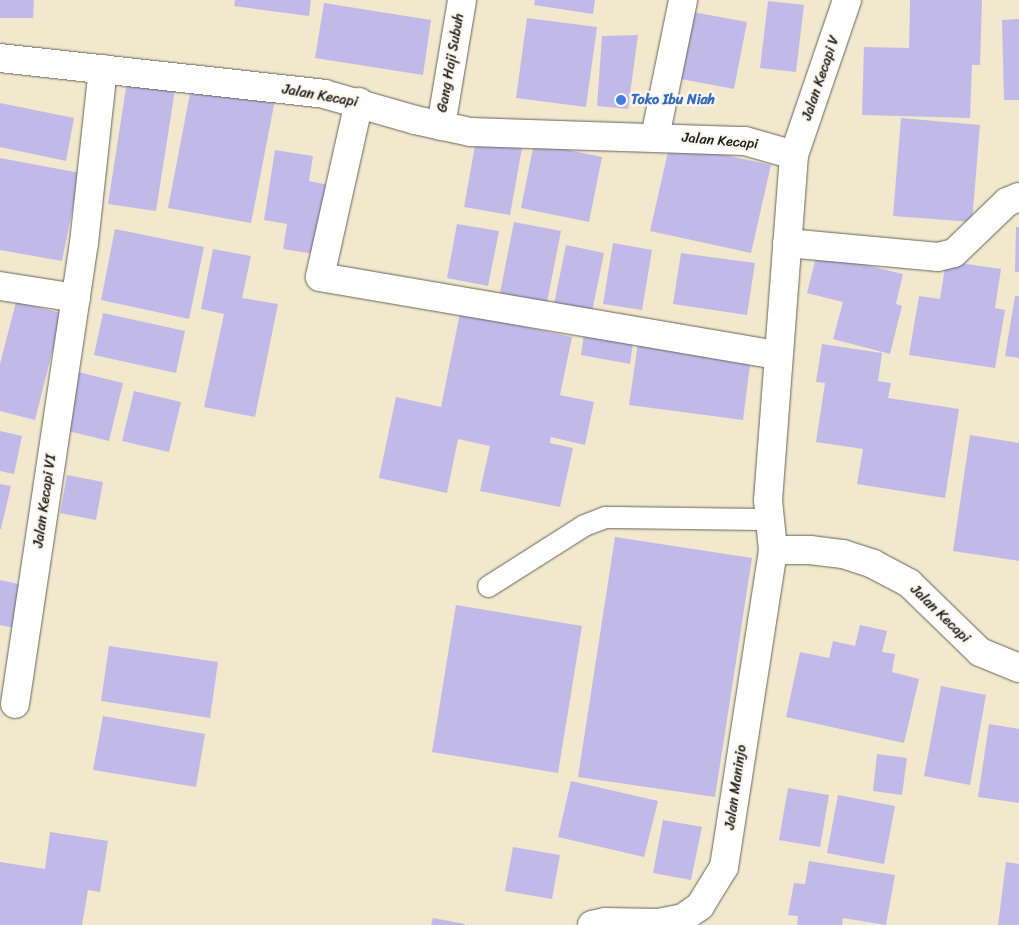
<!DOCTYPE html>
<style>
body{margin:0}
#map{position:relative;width:1019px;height:925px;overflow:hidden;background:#f1e8cd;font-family:Sriracha,sans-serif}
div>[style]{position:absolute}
.building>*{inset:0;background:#c1bae8}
.roads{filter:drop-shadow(0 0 1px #67635a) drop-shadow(0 0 1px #67635a)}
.service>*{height:21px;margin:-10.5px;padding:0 10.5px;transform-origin:10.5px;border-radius:10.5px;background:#fff}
.minor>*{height:28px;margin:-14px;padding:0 14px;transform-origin:14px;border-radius:14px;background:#fff}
.tertiary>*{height:28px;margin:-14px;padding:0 14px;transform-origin:14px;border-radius:14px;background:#fff}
.dots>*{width:14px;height:14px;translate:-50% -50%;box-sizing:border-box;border:2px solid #fbf7ec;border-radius:50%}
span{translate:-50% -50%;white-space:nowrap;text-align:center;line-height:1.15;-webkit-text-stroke:4.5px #fbf7ec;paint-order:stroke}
.street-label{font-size:14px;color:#1c1c1c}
.shop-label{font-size:14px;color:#366cbe;font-weight:700}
.left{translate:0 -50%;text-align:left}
</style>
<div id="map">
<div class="building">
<div style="clip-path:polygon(0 0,34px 0,33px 18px,0 18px)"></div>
<div style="clip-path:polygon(235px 0,311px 0,309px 16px,234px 6px)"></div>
<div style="clip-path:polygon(535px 0,595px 0,593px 14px,534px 5px)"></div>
<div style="clip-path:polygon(910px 0,982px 0,980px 65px,972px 65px,970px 118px,862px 115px,864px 47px,909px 48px)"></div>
<div style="clip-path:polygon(768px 1px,804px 5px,796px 72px,760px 68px)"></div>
<div style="clip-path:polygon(324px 3px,431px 20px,423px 75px,315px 58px)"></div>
<div style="clip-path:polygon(682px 10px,747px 22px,734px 89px,670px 77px)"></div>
<div style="clip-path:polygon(527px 18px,597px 27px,586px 107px,516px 98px)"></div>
<div style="clip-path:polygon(1019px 19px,1019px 100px,1004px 100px,1002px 20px)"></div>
<div style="clip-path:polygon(638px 35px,628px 109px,597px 106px,602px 36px)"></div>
<div style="clip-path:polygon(128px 75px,176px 83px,156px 211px,108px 204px)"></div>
<div style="clip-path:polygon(192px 83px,275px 100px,251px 223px,168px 208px)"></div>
<div style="clip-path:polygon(0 103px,74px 118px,66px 161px,0 147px)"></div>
<div style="clip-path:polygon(901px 118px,980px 125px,972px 222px,893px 216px)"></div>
<div style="clip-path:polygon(476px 140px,522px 148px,510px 215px,464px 207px)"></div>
<div style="clip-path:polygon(534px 143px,602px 157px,589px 222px,521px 208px)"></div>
<div style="clip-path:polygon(670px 143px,771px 165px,751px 253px,650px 231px)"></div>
<div style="clip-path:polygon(275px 150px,313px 156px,309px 181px,333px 186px,321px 255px,283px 249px,287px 224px,264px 220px)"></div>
<div style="clip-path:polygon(0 158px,80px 173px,62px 261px,0 250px)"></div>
<div style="clip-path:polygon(514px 222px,561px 231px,547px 302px,500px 293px)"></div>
<div style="clip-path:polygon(457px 224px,499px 231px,488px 286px,447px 278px)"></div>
<div style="clip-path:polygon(1016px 227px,1019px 227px,1019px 272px,1015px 272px)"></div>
<div style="clip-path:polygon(115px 229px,204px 247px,189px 319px,101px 300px)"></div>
<div style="clip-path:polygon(613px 243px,652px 250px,642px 310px,603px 304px)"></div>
<div style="clip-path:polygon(566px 245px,604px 253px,592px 312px,554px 304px)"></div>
<div style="clip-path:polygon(213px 249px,251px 256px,242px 298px,278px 304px,255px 417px,204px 407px,224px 314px,201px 309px)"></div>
<div style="clip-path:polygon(681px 253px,755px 263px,747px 315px,673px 304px)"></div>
<div style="clip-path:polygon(817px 253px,903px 274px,896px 304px,902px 306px,890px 354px,833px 339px,843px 302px,807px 293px)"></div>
<div style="clip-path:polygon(946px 261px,1001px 269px,995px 308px,1005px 310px,995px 368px,909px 355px,919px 296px,940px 299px)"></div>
<div style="clip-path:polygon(1015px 296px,1019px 296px,1019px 358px,1005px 356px)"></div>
<div style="clip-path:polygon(16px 302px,62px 313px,35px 420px,0 411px,0 364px)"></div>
<div style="clip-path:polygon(103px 313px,185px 331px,176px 373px,94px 355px)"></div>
<div style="clip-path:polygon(460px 313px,572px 337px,560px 395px,594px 402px,585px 445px,551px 437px,550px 443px,573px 448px,560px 507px,480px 491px,490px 446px,458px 439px,447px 493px,379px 478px,396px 397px,441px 407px)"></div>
<div style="clip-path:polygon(585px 327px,634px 335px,630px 364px,581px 355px)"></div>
<div style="clip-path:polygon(638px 343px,751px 357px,743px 420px,629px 405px)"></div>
<div style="clip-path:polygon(822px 344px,882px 353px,878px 381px,891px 383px,888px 398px,959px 409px,945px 498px,857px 484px,863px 449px,816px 442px,825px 383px,816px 382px)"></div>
<div style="clip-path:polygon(74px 371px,123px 383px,109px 441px,60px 429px)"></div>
<div style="clip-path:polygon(134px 391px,181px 402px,169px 452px,122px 441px)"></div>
<div style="clip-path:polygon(0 431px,22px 436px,14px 474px,0 471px)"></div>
<div style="clip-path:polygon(970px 435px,1019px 443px,1019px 561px,953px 551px)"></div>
<div style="clip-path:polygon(67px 475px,103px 482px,96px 520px,60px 513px)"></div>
<div style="clip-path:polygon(0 484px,11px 486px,1px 529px,0 529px)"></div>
<div style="clip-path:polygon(615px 537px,752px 558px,715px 797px,578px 777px)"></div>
<div style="clip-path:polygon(0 580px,28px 586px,19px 629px,0 625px)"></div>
<div style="clip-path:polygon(456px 605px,582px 626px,558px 773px,432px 752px)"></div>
<div style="clip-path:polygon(860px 625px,887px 631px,882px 652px,895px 654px,892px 672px,919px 679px,904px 743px,786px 717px,800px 652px,829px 658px,833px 641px,855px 646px)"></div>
<div style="clip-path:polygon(109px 646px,218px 662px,210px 718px,101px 701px)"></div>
<div style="clip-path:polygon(941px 686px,986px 695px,970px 785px,924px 776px)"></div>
<div style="clip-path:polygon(103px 716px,205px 734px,196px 787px,93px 770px)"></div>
<div style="clip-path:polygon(989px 724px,1019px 729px,1019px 803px,978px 797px)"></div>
<div style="clip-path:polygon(877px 754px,907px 758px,902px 795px,873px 791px)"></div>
<div style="clip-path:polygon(571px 781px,658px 801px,644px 857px,558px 837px)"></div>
<div style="clip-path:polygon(788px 788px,829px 795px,820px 847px,779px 840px)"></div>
<div style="clip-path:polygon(838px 795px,895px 806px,884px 864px,827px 853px)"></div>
<div style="clip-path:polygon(663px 820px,702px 827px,691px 880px,653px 873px)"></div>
<div style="clip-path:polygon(50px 832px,108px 841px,100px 892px,88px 890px,82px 925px,0 925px,0 862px,45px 869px)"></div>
<div style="clip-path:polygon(513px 847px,560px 855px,552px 899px,505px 891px)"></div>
<div style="clip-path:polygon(809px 861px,895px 875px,886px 925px,843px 918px,842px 925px,797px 925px,798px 916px,788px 915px,794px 883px,805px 884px)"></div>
<div style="clip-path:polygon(1006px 862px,1019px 864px,1019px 925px,998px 925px)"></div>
<div style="clip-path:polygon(433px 918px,465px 924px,465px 925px,431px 925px)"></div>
</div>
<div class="roads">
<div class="service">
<div style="left:488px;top:586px;width:114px;rotate:-32.4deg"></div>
<div style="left:584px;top:525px;width:22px;rotate:-21deg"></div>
<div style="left:605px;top:517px;width:164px;rotate:0.7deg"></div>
</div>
<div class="minor">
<div style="left:359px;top:102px;width:179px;rotate:102.6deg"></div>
<div style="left:320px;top:277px;width:464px;rotate:9.7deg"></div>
<div style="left:441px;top:126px;width:128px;rotate:-80.5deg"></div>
<div style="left:655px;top:137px;width:140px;rotate:-78.4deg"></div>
<div style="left:794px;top:155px;width:164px;rotate:-71.1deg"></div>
<div style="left:787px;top:243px;width:152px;rotate:5.3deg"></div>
<div style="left:938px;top:257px;width:16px;rotate:-14deg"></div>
<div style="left:954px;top:253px;width:74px;rotate:-43.9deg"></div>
<div style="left:1007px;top:202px;width:13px;rotate:-23deg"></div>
<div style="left:0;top:286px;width:77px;rotate:9deg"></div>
<div style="left:15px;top:704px;width:466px;rotate:-81.5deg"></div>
<div style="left:84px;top:243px;width:175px;rotate:-83.8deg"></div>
<div style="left:592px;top:925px;width:13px;rotate:-13deg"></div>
<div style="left:605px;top:922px;width:53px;rotate:1.1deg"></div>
<div style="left:658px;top:923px;width:25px;rotate:-11deg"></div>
<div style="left:683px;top:918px;width:21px;rotate:-35deg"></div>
<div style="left:700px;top:906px;width:46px;rotate:-58.4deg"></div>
<div style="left:724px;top:867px;width:321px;rotate:-81.2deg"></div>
</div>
<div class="tertiary">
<div style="left:0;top:58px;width:326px;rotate:6.3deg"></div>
<div style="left:324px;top:94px;width:95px;rotate:15.9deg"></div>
<div style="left:415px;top:120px;width:56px;rotate:12.3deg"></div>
<div style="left:470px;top:132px;width:275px;rotate:1.9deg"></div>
<div style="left:745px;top:141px;width:51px;rotate:15.9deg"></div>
<div style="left:794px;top:155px;width:346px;rotate:94.3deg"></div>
<div style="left:768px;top:500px;width:50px;rotate:84.3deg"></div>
<div style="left:773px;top:550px;width:37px"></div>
<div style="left:810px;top:550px;width:33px;rotate:7deg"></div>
<div style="left:843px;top:554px;width:32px;rotate:18deg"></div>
<div style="left:873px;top:564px;width:41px;rotate:27.8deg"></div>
<div style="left:909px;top:583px;width:99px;rotate:44.2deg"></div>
<div style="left:980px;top:652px;width:42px;rotate:22.3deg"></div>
</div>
</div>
<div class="dots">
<div style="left:621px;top:100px;background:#3f7fe0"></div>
</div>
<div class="street-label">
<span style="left:451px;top:63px;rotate:-80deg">Gang Haji Subuh</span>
<span style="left:821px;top:78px;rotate:-71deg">Jalan Kecapi V</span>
<span style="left:320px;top:96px;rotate:10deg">Jalan Kecapi</span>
<span style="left:720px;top:141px;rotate:5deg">Jalan Kecapi</span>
<span style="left:45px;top:501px;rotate:-82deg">Jalan Kecapi VI</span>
<span style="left:940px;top:614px;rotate:44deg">Jalan Kecapi</span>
<span style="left:736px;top:787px;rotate:-82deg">Jalan Maninjo</span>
</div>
<div class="shop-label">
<span class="left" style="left:631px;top:100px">Toko Ibu Niah</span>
</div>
</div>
